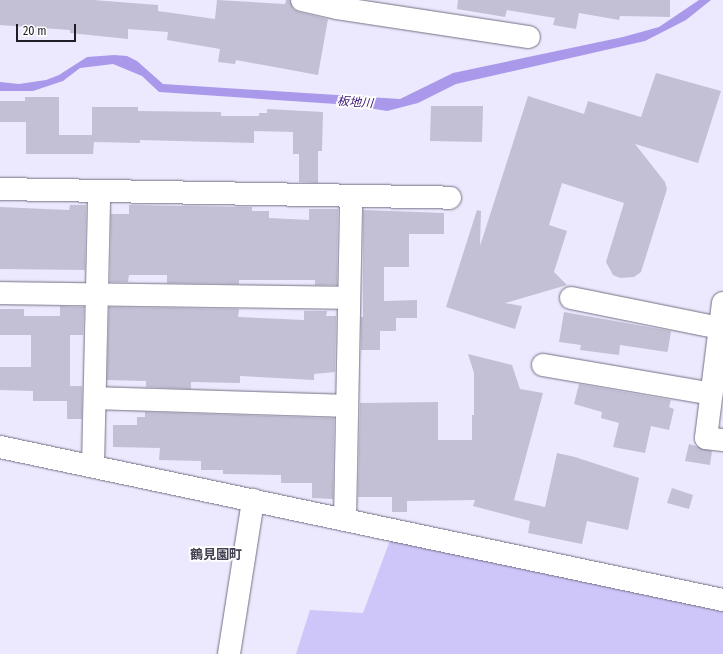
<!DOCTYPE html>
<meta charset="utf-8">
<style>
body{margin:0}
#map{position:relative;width:723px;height:654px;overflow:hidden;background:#ece9fe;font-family:"Fira Sans Condensed","Noto Sans JP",sans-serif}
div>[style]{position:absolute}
.green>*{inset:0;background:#cec5f8}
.water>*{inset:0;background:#aa99eb}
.building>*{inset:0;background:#c3bfd4}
.roads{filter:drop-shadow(0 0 1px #737083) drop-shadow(0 0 1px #737083)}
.minor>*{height:22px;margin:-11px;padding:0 11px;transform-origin:11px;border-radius:11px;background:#fff}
span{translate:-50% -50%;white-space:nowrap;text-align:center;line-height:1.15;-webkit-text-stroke:3.5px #fff;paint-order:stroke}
.water-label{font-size:12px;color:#391675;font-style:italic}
.quarter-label{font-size:13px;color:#434051;font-weight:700}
.scale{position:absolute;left:16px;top:24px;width:60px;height:18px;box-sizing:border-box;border:2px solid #1e1c24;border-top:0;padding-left:5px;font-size:12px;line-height:14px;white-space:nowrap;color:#1e1c24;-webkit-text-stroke:3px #fff;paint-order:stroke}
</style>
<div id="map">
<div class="green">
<div style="clip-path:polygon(392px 535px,723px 608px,723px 654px,296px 654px,310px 610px,363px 613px)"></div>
</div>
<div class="water">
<div style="clip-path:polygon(699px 0,711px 0,686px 20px,645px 41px,456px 84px,418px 103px,387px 111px,351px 105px,159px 92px,142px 76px,113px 64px,80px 68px,63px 81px,33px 91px,0 91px,0 82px,19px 84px,46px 80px,59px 75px,87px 57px,114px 55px,127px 56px,137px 61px,163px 84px,400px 99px,453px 73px,623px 37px,659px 27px)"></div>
</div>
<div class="building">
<div style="clip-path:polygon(0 0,93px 0,158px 5px,158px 11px,215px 19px,217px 0,285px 4px,286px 0,290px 0,293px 9px,299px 12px,328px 19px,318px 75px,236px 60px,235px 64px,218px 62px,220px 49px,167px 40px,168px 32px,128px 29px,128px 39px,70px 33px,70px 30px,0 25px)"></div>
<div style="clip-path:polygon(458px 0,670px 0,670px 17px,620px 16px,619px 20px,579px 13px,576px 29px,553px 25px,555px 18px,507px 10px,505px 17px,457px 9px)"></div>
<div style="clip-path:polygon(656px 73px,721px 91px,698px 163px,635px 144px,665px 182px,667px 189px,641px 272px,634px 277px,620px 278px,613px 275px,606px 262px,624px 203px,562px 183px,549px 225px,567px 231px,554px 272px,567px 285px,505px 303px,522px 306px,515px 329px,446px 307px,477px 210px,481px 211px,480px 246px,528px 96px,584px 114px,588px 101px,641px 117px)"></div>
<div style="clip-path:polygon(25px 97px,59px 97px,59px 135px,92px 135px,92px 107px,138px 107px,138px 111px,221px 112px,221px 116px,259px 116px,259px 113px,267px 113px,267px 109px,323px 112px,322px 151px,318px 151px,318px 183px,299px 182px,299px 154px,293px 154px,293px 132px,254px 131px,254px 143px,140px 140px,140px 143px,94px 142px,93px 154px,26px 154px,26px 122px,0 122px,0 101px,25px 101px)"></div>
<div style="clip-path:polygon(431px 106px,483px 106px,482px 142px,430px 141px)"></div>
<div style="clip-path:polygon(70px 205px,86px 205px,85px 270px,0 269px,0 207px,69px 210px)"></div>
<div style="clip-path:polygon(129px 205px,252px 207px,252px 211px,269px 211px,269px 218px,309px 220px,309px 209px,338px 209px,337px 285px,315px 285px,315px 280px,239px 280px,239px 284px,167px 283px,167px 275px,129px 275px,128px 282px,110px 282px,111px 214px,129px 214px)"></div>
<div style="clip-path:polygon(363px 210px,444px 213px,444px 234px,409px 234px,409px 267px,384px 267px,384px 301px,417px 300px,417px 318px,396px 318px,396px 331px,380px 331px,380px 350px,361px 350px,361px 317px,363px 317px)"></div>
<div style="clip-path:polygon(60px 306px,84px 307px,83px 335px,70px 335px,70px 386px,82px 386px,82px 419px,67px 419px,67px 401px,33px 401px,33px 391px,0 390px,0 367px,31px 367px,31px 335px,0 335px,0 309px,24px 309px,24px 316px,60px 316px)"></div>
<div style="clip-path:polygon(109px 307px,239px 309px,238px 317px,304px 320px,304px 311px,327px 311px,326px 316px,336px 316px,335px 372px,314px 374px,314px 380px,240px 376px,240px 383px,191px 382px,191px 389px,146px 387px,146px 381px,107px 380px)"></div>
<div style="clip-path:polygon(564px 312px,671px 331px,668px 350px,667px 352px,620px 345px,619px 355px,580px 350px,581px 345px,559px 342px)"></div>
<div style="clip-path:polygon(468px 354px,512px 365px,520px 389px,543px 393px,514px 500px,545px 507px,557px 453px,575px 457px,639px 478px,628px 530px,587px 521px,582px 544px,528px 533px,530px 521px,473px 506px,475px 500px,407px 501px,407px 512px,392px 512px,392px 497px,358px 497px,360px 403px,438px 402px,438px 440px,472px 440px,472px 415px,474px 415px,474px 373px)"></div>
<div style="clip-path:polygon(579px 384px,671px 400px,669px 407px,674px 409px,669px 430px,651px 426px,645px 453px,613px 447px,619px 423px,601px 418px,602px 412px,574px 404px)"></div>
<div style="clip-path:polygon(145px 412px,334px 418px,333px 499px,312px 498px,312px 483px,281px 483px,281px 475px,223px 474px,223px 470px,201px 470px,201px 461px,159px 460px,160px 448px,113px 447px,113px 425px,137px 425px,137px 417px,145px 417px)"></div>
<div style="clip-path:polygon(689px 444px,712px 451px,710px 465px,685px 461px)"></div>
<div style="clip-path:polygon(672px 488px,693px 495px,689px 509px,667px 503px)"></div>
</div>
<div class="roads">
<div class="minor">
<div style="left:302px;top:0;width:36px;rotate:13deg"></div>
<div style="left:337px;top:8px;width:194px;rotate:8.6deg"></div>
<div style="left:0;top:189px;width:450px;rotate:1.1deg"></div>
<div style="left:0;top:293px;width:349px;rotate:0.8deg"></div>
<div style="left:571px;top:298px;width:152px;rotate:11.4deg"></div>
<div style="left:723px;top:303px;width:136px;rotate:97.2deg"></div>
<div style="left:706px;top:438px;width:17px;rotate:7deg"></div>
<div style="left:543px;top:365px;width:171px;rotate:9.7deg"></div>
<div style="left:95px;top:398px;width:252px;rotate:1.8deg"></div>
<div style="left:0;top:447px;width:739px;rotate:11.95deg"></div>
<div style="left:93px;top:466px;width:274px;rotate:-88.7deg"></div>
<div style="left:345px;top:520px;width:323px;rotate:-88.9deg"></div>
<div style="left:229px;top:654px;width:156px;rotate:-81.1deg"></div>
</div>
</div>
<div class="water-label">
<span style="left:355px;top:103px;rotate:4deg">板地川</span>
</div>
<div class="quarter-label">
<span style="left:216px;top:555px">鶴見園町</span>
</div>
<div class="scale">20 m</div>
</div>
